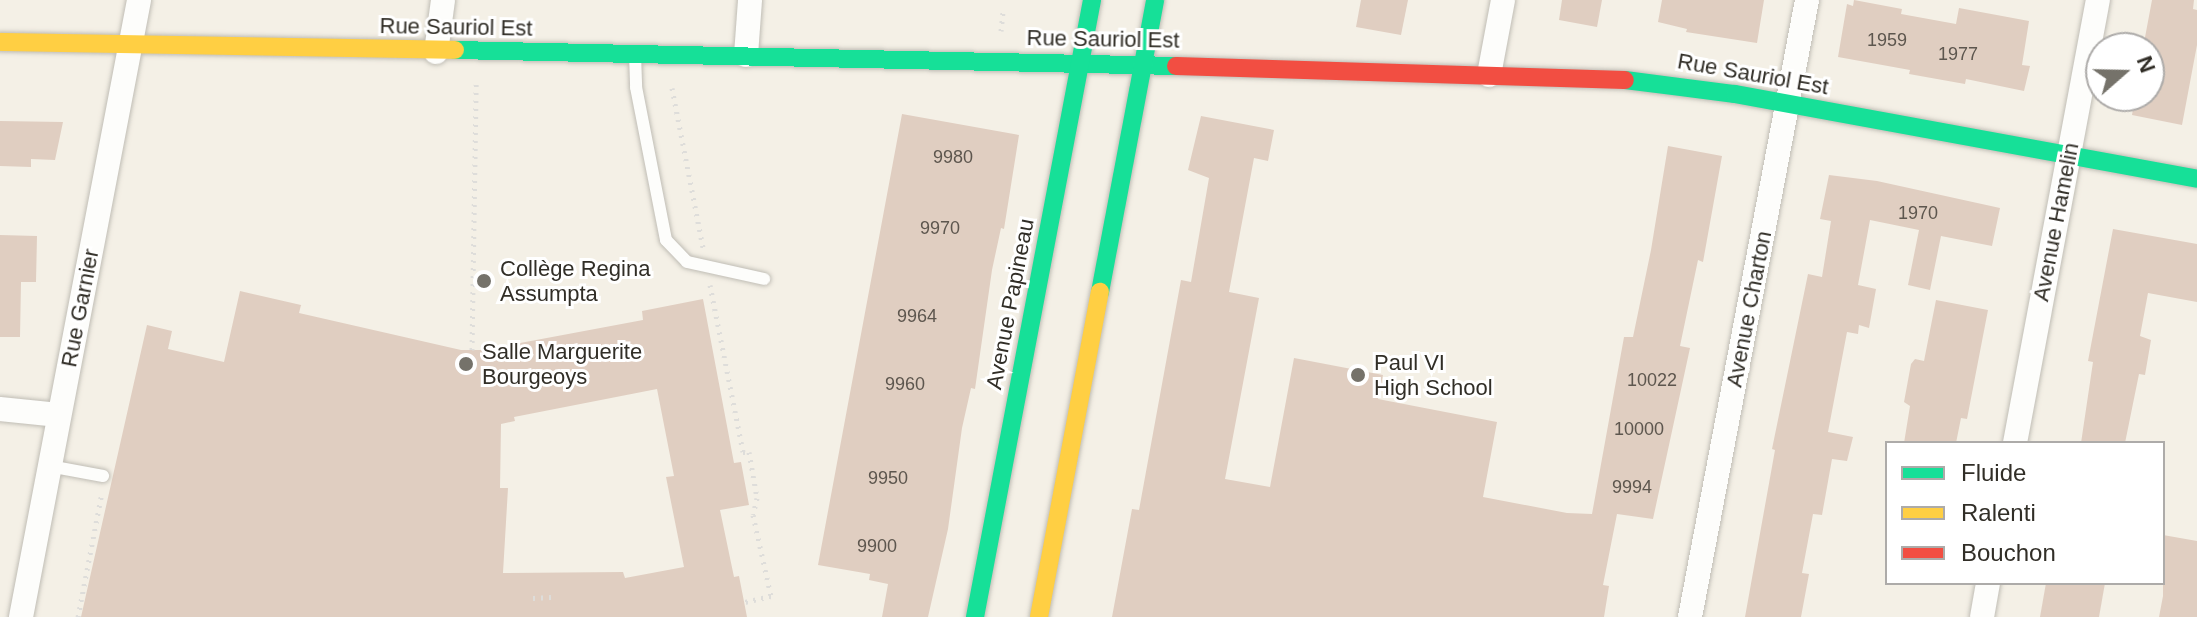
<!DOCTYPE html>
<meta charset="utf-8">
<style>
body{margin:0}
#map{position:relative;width:2197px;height:617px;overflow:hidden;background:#f4f0e6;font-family:Arial,sans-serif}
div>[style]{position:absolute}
.building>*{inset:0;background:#e0cec1}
.path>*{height:5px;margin-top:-2.5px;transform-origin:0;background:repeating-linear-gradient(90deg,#deddda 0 2px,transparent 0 8px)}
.roads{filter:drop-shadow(0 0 2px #c0bdb5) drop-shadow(0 0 2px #c0bdb5)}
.lane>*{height:12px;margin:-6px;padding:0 6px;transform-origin:6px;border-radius:6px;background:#fdfdfb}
.street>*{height:24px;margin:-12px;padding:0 12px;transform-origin:12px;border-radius:12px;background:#fdfdfb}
.fast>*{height:18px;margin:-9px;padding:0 9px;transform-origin:9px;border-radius:9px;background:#16e098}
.slow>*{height:18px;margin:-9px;padding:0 9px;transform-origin:9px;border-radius:9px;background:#ffcf43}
.jam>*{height:18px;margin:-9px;padding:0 9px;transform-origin:9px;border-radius:9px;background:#f24e42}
.dots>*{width:22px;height:22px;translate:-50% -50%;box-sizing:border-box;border:4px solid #fff;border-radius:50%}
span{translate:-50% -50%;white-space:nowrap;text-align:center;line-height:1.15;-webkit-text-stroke:6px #fff;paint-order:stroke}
.number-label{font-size:18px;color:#5d564e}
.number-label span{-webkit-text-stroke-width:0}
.street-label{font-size:22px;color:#312e27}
.poi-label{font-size:22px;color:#312e27}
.left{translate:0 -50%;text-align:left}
.legend{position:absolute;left:1885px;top:441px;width:280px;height:144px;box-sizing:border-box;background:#fff;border:2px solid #adaba9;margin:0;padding:10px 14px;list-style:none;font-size:24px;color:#312e27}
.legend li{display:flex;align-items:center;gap:16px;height:40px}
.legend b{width:40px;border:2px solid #adaba9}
.north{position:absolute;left:2085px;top:32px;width:80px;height:80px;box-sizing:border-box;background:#fff;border:2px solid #adaba9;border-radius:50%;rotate:70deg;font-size:22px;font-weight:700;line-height:32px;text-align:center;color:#312e27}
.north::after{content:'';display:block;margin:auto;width:28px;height:36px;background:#75726a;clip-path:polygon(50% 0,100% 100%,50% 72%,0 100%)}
</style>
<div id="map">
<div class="building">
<div style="clip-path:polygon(1361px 0,1408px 0,1401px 35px,1356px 27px)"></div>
<div style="clip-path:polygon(1562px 0,1602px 0,1597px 27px,1559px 20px)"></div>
<div style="clip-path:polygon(1662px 0,1764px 0,1757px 43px,1686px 32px,1687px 29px,1658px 22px)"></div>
<div style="clip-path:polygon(1854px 0,1902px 9px,1901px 14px,1956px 24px,1959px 8px,2029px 21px,2022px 65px,2030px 66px,2024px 91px,1966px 79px,1965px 84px,1909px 74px,1910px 70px,1838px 57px,1847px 4px,1853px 6px)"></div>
<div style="clip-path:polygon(2152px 0,2194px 0,2193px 9px,2197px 10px,2197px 45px,2182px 125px,2132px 115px,2135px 96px,2149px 96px,2149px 48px,2143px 48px)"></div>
<div style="clip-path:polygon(902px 114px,1019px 135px,1004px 229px,1001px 228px,992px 270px,975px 389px,971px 388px,962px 428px,948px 529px,928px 617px,882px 617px,888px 584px,869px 580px,870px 574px,818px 565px)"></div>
<div style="clip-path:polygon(1201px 116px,1274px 130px,1268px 161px,1254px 158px,1229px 292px,1259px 298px,1225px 479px,1270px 487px,1294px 358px,1383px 375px,1378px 399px,1497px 422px,1483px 497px,1567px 513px,1592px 514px,1624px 337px,1633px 337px,1651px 250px,1668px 146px,1722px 156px,1703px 262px,1698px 260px,1680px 346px,1690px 348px,1653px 519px,1617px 514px,1603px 585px,1609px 586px,1604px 617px,1112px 617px,1132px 509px,1139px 510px,1181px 280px,1191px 282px,1209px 178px,1188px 170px)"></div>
<div style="clip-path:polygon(0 121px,63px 122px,55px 160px,31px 159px,31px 167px,0 166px)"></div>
<div style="clip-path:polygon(1829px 175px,1877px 181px,2000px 208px,1992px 246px,1941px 236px,1930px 290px,1908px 285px,1919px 230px,1870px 220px,1858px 285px,1876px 289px,1869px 328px,1859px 325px,1858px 334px,1847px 332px,1828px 432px,1853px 437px,1847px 461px,1832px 459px,1822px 515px,1813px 514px,1802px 573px,1809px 574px,1801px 617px,1745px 617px,1775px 450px,1772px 449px,1808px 274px,1822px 277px,1831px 221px,1820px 219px)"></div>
<div style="clip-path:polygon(2113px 229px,2197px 244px,2197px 302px,2148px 293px,2140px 336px,2151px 340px,2145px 375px,2139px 374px,2125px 443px,2081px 443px,2093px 362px,2088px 361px)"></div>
<div style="clip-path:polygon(0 235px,37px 236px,36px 282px,21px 282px,20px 337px,0 337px)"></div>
<div style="clip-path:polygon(evenodd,240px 291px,301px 305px,299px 313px,461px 350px,483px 350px,643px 320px,642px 311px,703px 299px,734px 463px,741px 462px,749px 505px,720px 510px,734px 577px,739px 576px,747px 617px,81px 617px,147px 325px,172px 331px,168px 349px,224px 362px,240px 291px,657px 389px,674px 476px,666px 477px,684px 567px,625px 578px,623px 572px,503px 573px,508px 488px,500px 488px,501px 424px,515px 421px,514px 417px,657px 389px)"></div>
<div style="clip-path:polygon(1936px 300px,1988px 310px,1967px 419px,1961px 418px,1956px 443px,1904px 443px,1910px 406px,1904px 402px,1911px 364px,1915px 359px,1924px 361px)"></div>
<div style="clip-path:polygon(2163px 535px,2197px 541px,2197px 617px,2159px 617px,2163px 596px)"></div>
<div style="clip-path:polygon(2046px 583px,2105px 583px,2099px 617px,2040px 617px)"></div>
</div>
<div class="path">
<div style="left:1001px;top:31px;width:19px;rotate:-84deg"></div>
<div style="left:672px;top:88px;width:163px;rotate:79deg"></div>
<div style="left:710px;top:285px;width:170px;rotate:78.8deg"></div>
<div style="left:743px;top:452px;width:6px"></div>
<div style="left:749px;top:452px;width:47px;rotate:80.1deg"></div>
<div style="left:757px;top:498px;width:17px;rotate:103deg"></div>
<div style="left:753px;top:515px;width:83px;rotate:77.5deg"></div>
<div style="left:771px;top:596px;width:28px;rotate:167deg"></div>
<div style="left:472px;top:350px;width:266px;rotate:-89.1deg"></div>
<div style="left:533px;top:598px;width:18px;rotate:-3deg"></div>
<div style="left:78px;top:617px;width:127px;rotate:-79.1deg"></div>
</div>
<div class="roads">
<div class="lane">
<div style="left:635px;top:54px;width:33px;rotate:88deg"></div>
<div style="left:636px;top:87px;width:156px;rotate:78.9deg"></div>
<div style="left:666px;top:240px;width:30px;rotate:46deg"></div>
<div style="left:687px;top:262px;width:79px;rotate:12.4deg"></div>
<div style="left:49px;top:466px;width:55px;rotate:10.5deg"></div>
</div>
<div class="street">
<div style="left:436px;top:52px;width:52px;rotate:-82.3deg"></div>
<div style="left:746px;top:55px;width:55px;rotate:-85.8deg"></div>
<div style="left:1489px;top:75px;width:76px;rotate:-79.4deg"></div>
<div style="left:0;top:409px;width:59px;rotate:5.8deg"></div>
<div style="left:2015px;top:443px;width:451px;rotate:-79.4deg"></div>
<div style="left:21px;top:617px;width:628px;rotate:-79.17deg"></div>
<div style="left:1690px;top:617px;width:628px;rotate:-79.26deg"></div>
<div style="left:1982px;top:617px;width:35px;rotate:-80deg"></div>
</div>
<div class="fast">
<div style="left:455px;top:50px;width:721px;rotate:1.27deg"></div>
<div style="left:1625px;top:80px;width:111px;rotate:7.3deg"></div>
<div style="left:1735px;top:94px;width:470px;rotate:10.4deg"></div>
<div style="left:1100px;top:292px;width:297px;rotate:-79.3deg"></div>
<div style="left:975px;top:617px;width:628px;rotate:-79.26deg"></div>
</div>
<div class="slow">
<div style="left:0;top:42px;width:455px;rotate:1deg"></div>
<div style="left:1039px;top:617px;width:331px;rotate:-79.4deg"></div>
</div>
<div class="jam">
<div style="left:1176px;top:66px;width:449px;rotate:1.8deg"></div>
</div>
</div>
<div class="dots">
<div style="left:484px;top:281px;background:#75726a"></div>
<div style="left:466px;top:364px;background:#75726a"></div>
<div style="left:1358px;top:375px;background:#75726a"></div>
</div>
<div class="number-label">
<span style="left:1887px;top:40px">1959</span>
<span style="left:1958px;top:54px">1977</span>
<span style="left:953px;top:157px">9980</span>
<span style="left:1918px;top:213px">1970</span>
<span style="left:940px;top:228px">9970</span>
<span style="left:917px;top:316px">9964</span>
<span style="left:1652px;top:380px">10022</span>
<span style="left:905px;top:384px">9960</span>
<span style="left:1639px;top:429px">10000</span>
<span style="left:888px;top:478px">9950</span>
<span style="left:1632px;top:487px">9994</span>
<span style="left:877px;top:546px">9900</span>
</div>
<div class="street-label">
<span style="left:456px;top:27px;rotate:1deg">Rue Sauriol Est</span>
<span style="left:1103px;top:39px;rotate:1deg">Rue Sauriol Est</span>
<span style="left:1753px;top:74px;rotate:10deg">Rue Sauriol Est</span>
<span style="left:2056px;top:222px;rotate:-79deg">Avenue Hamelin</span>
<span style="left:1010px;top:304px;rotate:-79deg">Avenue Papineau</span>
<span style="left:80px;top:308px;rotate:-79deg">Rue Garnier</span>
<span style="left:1749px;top:309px;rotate:-79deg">Avenue Charton</span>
</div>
<div class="poi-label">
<span class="left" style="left:500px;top:281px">Collège Regina<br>Assumpta</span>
<span class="left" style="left:482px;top:364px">Salle Marguerite<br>Bourgeoys</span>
<span class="left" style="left:1374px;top:375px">Paul VI<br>High School</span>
</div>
<ul class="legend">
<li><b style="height:10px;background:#16e098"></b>Fluide</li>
<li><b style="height:10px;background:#ffcf43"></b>Ralenti</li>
<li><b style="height:10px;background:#f24e42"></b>Bouchon</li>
</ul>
<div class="north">N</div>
</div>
